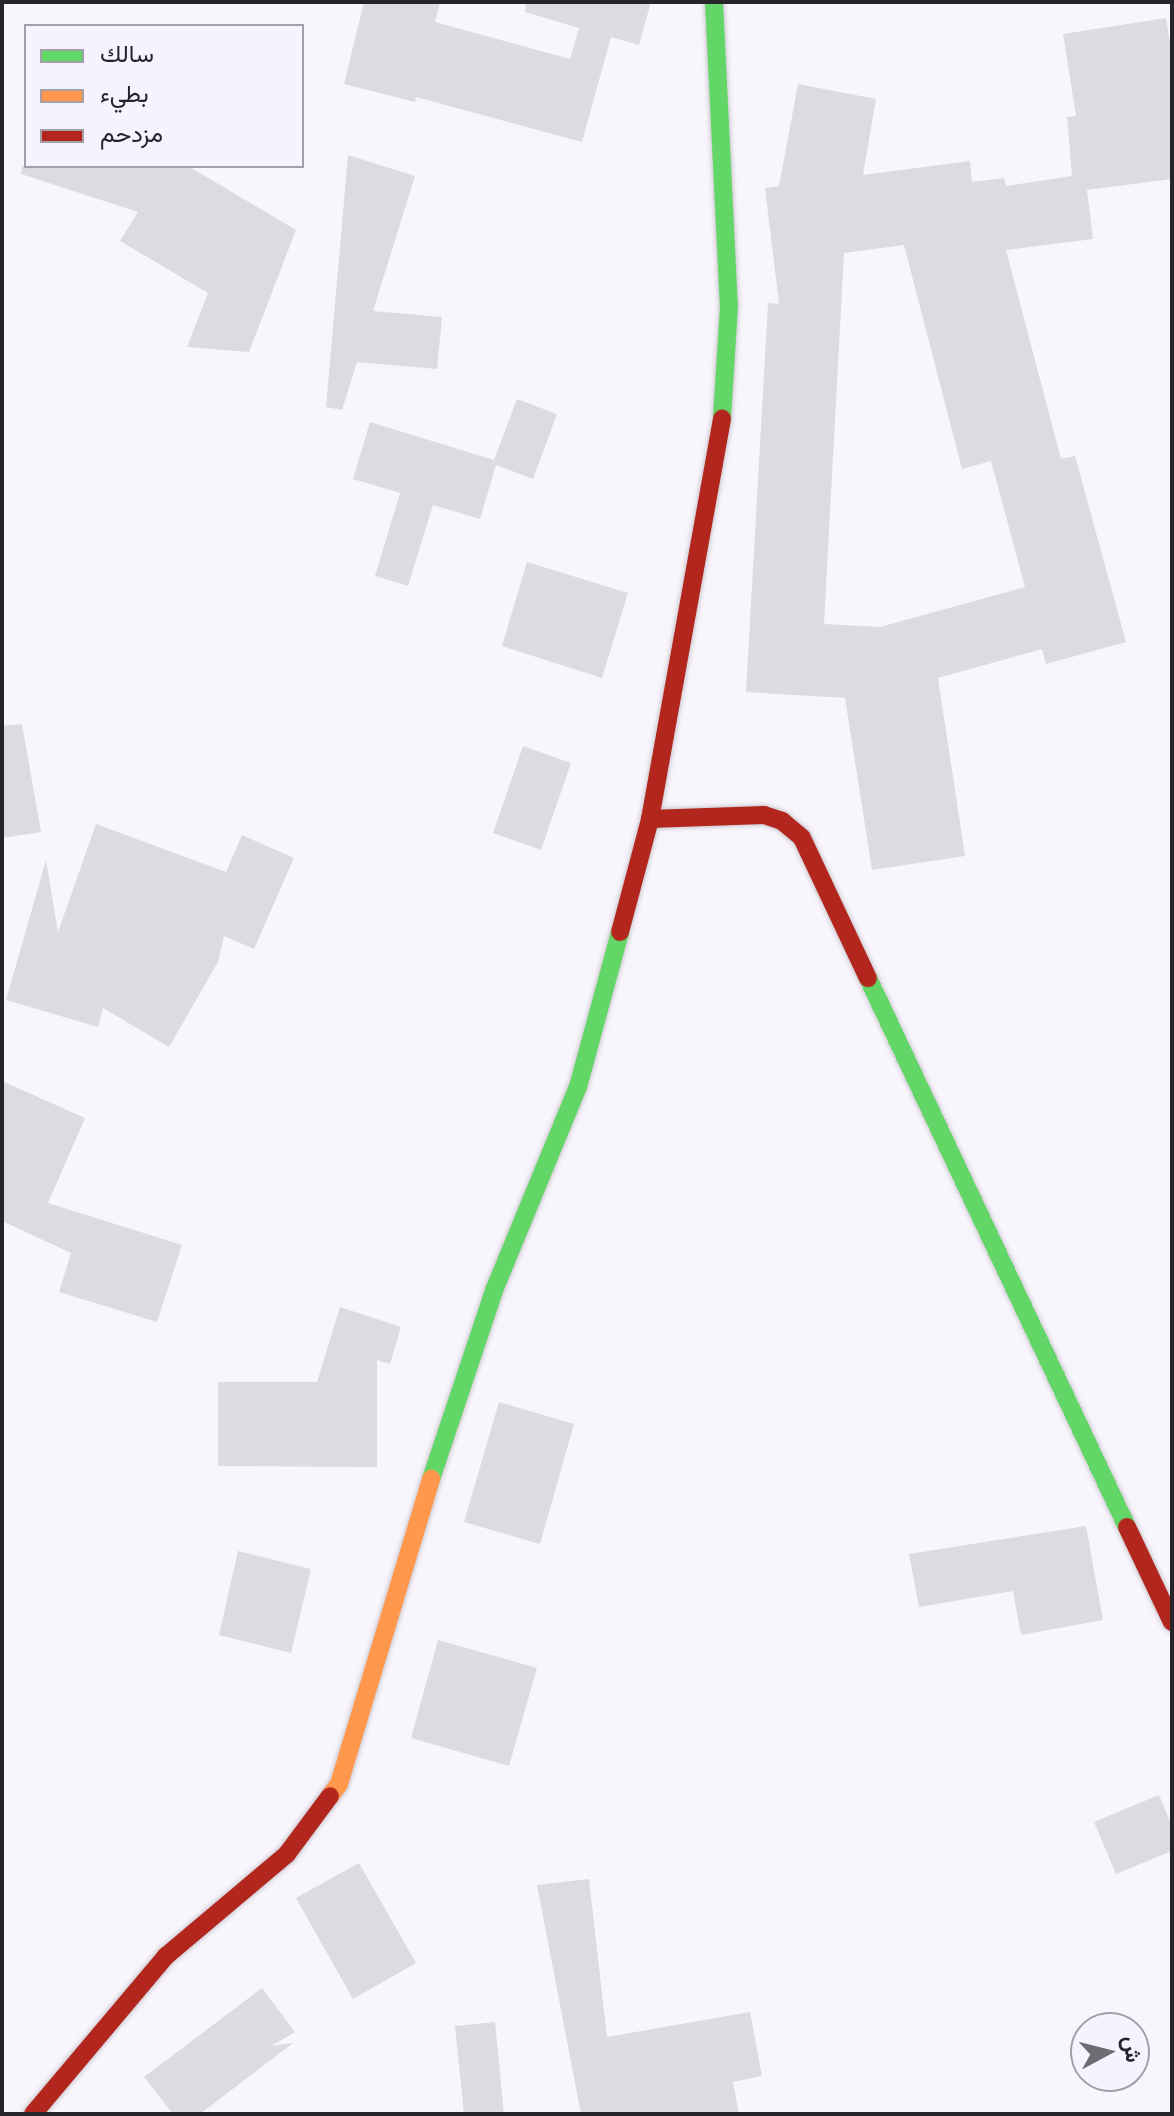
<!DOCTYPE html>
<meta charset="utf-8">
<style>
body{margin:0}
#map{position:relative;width:1174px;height:2116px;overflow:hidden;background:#f8f5fc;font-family:Cabin,Vazirmatn,sans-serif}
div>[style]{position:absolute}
.building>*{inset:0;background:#dddbe1}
.roads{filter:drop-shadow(0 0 2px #cdcad0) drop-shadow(0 0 2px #cdcad0)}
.fast>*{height:18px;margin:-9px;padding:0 9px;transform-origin:9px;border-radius:9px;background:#63d668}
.slow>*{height:18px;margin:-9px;padding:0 9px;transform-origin:9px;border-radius:9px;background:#ff974d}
.jam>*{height:18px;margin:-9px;padding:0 9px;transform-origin:9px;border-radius:9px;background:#b3261e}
span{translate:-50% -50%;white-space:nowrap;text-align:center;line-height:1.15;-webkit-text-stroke:7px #f7f2ff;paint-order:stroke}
.frame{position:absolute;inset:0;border:4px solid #262329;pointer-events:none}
.legend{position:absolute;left:24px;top:24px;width:280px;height:144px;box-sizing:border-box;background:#f7f2ff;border:2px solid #a39fa9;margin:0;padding:10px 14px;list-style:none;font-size:24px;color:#262329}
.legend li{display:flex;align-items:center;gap:16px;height:40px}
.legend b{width:40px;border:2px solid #a39fa9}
.north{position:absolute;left:1070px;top:2012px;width:80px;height:80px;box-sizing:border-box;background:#f7f2ff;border:2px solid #a39fa9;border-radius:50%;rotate:83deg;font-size:22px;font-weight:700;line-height:32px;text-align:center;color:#262329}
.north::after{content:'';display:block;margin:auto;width:28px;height:36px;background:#706c73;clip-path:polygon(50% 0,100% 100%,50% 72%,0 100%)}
</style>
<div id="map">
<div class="building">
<div style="clip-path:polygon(364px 2px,440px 2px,435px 22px,570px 59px,579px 28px,525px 12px,526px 2px,651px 2px,639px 45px,611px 37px,582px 142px,416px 97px,415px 102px,344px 84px)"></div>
<div style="clip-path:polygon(evenodd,1166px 18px,1172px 56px,1172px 179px,1087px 190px,1093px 239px,1006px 250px,1061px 459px,1075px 456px,1126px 642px,1046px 664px,1042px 649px,938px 678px,965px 856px,872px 870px,845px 698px,746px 692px,768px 303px,779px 304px,765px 188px,779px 186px,798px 84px,876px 99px,863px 175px,970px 161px,972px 182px,1004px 178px,1006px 186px,1072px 176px,1067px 117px,1076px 116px,1063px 34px,1166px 18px,904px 245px,962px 469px,991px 461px,1025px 587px,880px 627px,824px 624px,844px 253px,904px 245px)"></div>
<div style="clip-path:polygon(348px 155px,415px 176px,373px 311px,442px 317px,437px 369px,357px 362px,342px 410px,326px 407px)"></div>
<div style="clip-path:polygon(22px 166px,188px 166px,296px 230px,249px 352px,187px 347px,208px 293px,120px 241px,138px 212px,21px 174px)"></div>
<div style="clip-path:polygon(517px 399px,557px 414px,533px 479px,496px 465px,480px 519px,433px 505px,408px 586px,375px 576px,400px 493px,353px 479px,370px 422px,494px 460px)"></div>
<div style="clip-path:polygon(527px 562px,628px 593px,602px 678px,502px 646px)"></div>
<div style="clip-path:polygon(22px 724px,41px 832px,2px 838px,2px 726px)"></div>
<div style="clip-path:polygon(523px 746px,571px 763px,541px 850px,493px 833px)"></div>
<div style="clip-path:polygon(96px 824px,226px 872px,242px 835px,294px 858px,254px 949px,224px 936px,218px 962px,169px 1047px,103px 1008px,98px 1027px,6px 1000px,46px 860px,58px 932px)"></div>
<div style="clip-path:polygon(2px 1081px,85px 1118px,48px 1203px,182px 1245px,157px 1322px,59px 1292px,71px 1253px,2px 1221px)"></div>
<div style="clip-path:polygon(340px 1307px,401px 1327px,390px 1364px,377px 1360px,377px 1467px,218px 1466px,218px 1382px,317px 1382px)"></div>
<div style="clip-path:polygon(499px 1402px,574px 1424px,540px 1544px,464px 1522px)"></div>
<div style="clip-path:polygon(1086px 1526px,1103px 1620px,1021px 1635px,1013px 1591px,919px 1607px,909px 1554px)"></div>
<div style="clip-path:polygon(238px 1551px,311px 1569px,291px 1653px,219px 1635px)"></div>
<div style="clip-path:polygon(438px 1640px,537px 1668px,509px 1766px,411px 1738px)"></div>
<div style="clip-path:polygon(1159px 1795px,1172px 1826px,1172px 1851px,1116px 1874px,1094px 1822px)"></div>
<div style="clip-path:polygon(359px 1863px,416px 1963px,353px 1999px,296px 1898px)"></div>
<div style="clip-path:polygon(589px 1879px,607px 2037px,750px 2012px,762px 2076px,733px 2082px,739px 2114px,581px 2114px,537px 1885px)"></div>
<div style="clip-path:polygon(262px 1988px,295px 2032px,271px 2046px,293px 2043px,200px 2114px,173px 2114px,144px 2077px)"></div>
<div style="clip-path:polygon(495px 2022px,504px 2114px,464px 2114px,455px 2026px)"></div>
</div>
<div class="roads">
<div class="fast">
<div style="left:714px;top:2px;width:304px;rotate:87.2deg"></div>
<div style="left:729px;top:306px;width:112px;rotate:93.6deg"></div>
<div style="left:868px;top:978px;width:607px;rotate:64.74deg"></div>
<div style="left:431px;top:1479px;width:201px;rotate:-71.5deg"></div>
<div style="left:495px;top:1288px;width:217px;rotate:-67.6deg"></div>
<div style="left:578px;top:1087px;width:161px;rotate:-74.8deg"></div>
</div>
<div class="slow">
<div style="left:330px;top:1796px;width:15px;rotate:-53deg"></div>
<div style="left:339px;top:1784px;width:319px;rotate:-73.2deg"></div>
</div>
<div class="jam">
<div style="left:650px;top:819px;width:114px;rotate:-2deg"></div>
<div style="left:764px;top:815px;width:19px;rotate:18deg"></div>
<div style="left:782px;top:821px;width:26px;rotate:40deg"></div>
<div style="left:802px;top:838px;width:155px;rotate:64.8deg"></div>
<div style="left:620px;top:932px;width:117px;rotate:-75.1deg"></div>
<div style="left:650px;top:819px;width:407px;rotate:-79.8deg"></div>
<div style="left:1127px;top:1527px;width:105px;rotate:64.7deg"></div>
<div style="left:33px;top:2114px;width:207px;rotate:-49.9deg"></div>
<div style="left:166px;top:1956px;width:158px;rotate:-40.1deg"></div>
<div style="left:287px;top:1854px;width:72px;rotate:-53.4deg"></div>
</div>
</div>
<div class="frame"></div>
<ul class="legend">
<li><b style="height:10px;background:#63d668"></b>سالك</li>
<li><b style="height:10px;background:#ff974d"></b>بطيء</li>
<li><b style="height:10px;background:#b3261e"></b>مزدحم</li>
</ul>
<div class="north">ش</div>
</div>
